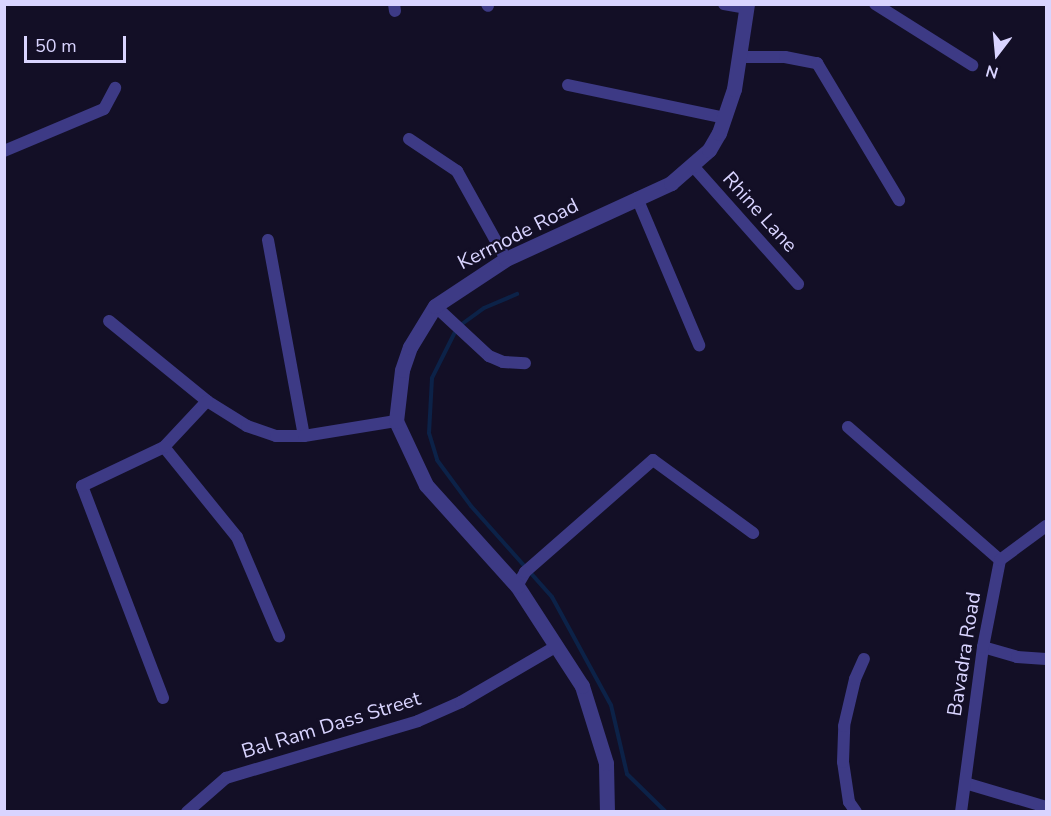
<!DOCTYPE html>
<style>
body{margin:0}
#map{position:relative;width:1051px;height:816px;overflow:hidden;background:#130f26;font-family:"Nunito Sans",sans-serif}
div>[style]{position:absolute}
.stream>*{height:4px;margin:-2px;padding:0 2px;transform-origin:2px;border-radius:2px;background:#0c2248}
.minor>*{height:12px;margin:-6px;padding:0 6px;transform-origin:6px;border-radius:6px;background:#3d3a85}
.tertiary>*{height:15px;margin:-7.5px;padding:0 7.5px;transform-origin:7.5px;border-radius:7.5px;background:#3d3a85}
span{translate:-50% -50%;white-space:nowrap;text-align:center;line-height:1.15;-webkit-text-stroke:4.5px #130f26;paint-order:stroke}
.street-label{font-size:20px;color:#d9d4ff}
.frame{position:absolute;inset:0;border:6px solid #d9d4ff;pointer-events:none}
.north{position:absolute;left:967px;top:24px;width:60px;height:60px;-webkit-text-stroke:4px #130f26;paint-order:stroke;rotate:196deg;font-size:16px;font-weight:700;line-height:24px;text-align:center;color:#d9d4ff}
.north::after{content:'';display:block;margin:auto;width:21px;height:27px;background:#d9d4ff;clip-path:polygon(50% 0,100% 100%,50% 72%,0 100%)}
.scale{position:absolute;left:24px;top:36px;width:102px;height:27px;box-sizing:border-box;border:3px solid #d9d4ff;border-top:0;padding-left:8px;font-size:18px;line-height:21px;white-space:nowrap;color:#d9d4ff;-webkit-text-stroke:4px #130f26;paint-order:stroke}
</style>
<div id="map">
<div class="stream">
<div style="left:462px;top:324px;width:27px;rotate:-36deg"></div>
<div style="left:484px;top:308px;width:36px;rotate:-23deg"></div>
<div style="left:456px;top:330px;width:54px;rotate:116.6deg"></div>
<div style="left:432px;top:378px;width:55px;rotate:93.1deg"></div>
<div style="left:429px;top:433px;width:28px;rotate:73deg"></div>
<div style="left:437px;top:460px;width:57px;rotate:53.5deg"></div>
<div style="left:471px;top:506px;width:122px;rotate:48.3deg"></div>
<div style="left:552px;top:597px;width:123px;rotate:61.4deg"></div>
<div style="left:611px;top:705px;width:71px;rotate:76.9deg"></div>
<div style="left:627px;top:774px;width:54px;rotate:44.3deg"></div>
</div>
<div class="minor">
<div style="left:394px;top:4px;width:7px;rotate:82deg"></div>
<div style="left:487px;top:4px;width:2px;rotate:63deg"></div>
<div style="left:724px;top:4px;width:22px;rotate:10deg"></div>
<div style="left:875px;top:4px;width:115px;rotate:32.2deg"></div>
<div style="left:739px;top:57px;width:46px"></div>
<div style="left:785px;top:57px;width:33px;rotate:11deg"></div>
<div style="left:817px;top:63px;width:160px;rotate:59.1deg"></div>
<div style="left:568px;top:85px;width:160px;rotate:11.9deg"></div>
<div style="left:409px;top:139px;width:58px;rotate:33.7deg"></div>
<div style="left:457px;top:171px;width:101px;rotate:60.9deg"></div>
<div style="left:4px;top:151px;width:108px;rotate:-22.8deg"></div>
<div style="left:104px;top:109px;width:24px;rotate:-62deg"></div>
<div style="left:693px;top:166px;width:158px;rotate:48.3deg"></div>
<div style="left:637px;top:198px;width:160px;rotate:67.1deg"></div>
<div style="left:268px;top:240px;width:199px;rotate:79.6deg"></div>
<div style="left:435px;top:306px;width:74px;rotate:42.8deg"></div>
<div style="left:489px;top:356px;width:15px;rotate:23deg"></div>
<div style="left:503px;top:362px;width:22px;rotate:3deg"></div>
<div style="left:109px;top:321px;width:127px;rotate:39.2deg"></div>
<div style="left:207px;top:401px;width:47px;rotate:32deg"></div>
<div style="left:247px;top:426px;width:31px;rotate:19deg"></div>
<div style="left:276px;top:436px;width:28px"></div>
<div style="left:304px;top:436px;width:93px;rotate:-9.3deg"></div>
<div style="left:848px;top:427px;width:202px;rotate:41.2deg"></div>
<div style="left:164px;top:447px;width:116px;rotate:51deg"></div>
<div style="left:237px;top:537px;width:108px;rotate:67deg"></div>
<div style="left:517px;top:586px;width:16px;rotate:-60deg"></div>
<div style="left:525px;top:572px;width:170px;rotate:-41.2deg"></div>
<div style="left:653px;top:460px;width:124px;rotate:36.1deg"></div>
<div style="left:983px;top:647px;width:35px;rotate:16deg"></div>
<div style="left:1017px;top:657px;width:29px;rotate:4deg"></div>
<div style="left:163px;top:698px;width:227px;rotate:-110.9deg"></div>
<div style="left:82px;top:486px;width:91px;rotate:-25.4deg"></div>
<div style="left:164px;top:447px;width:63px;rotate:-46.9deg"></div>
<div style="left:965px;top:783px;width:84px;rotate:16.5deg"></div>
<div style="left:187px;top:812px;width:52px;rotate:-41.1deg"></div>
<div style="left:226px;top:778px;width:200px;rotate:-16.5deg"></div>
<div style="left:418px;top:721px;width:47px;rotate:-23.8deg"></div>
<div style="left:461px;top:702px;width:109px;rotate:-30.3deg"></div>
<div style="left:856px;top:812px;width:12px;rotate:-125deg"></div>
<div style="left:849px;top:802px;width:40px;rotate:-98.5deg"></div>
<div style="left:843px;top:762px;width:36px;rotate:-88deg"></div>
<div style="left:844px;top:726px;width:48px;rotate:-76.8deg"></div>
<div style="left:855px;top:679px;width:22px;rotate:-66deg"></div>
<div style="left:961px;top:812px;width:166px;rotate:-82.4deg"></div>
<div style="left:983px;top:647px;width:89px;rotate:-78.9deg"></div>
<div style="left:1000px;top:560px;width:57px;rotate:-36.5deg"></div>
</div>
<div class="tertiary">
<div style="left:607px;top:812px;width:49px;rotate:-91.2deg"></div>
<div style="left:606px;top:763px;width:81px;rotate:-107.3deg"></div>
<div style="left:582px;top:686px;width:119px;rotate:-123deg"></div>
<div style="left:517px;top:586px;width:136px;rotate:-132deg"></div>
<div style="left:426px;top:485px;width:71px;rotate:-115.1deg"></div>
<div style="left:396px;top:421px;width:51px;rotate:-83.3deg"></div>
<div style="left:402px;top:370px;width:24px;rotate:-71deg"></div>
<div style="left:410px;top:347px;width:48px;rotate:-58.6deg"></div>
<div style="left:435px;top:306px;width:85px;rotate:-33.5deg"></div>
<div style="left:506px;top:259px;width:182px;rotate:-24.7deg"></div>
<div style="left:671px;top:183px;width:50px;rotate:-41deg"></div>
<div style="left:709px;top:150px;width:20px;rotate:-60deg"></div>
<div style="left:719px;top:133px;width:46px;rotate:-71.2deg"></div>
<div style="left:734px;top:89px;width:86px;rotate:-81.3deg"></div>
</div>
<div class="street-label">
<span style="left:760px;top:212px;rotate:48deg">Rhine Lane</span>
<span style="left:518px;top:234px;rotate:-27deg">Kermode Road</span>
<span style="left:964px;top:654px;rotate:-81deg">Bavadra Road</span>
<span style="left:331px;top:725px;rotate:-17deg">Bal Ram Dass Street</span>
</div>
<div class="frame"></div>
<div class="north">N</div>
<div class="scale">50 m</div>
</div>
